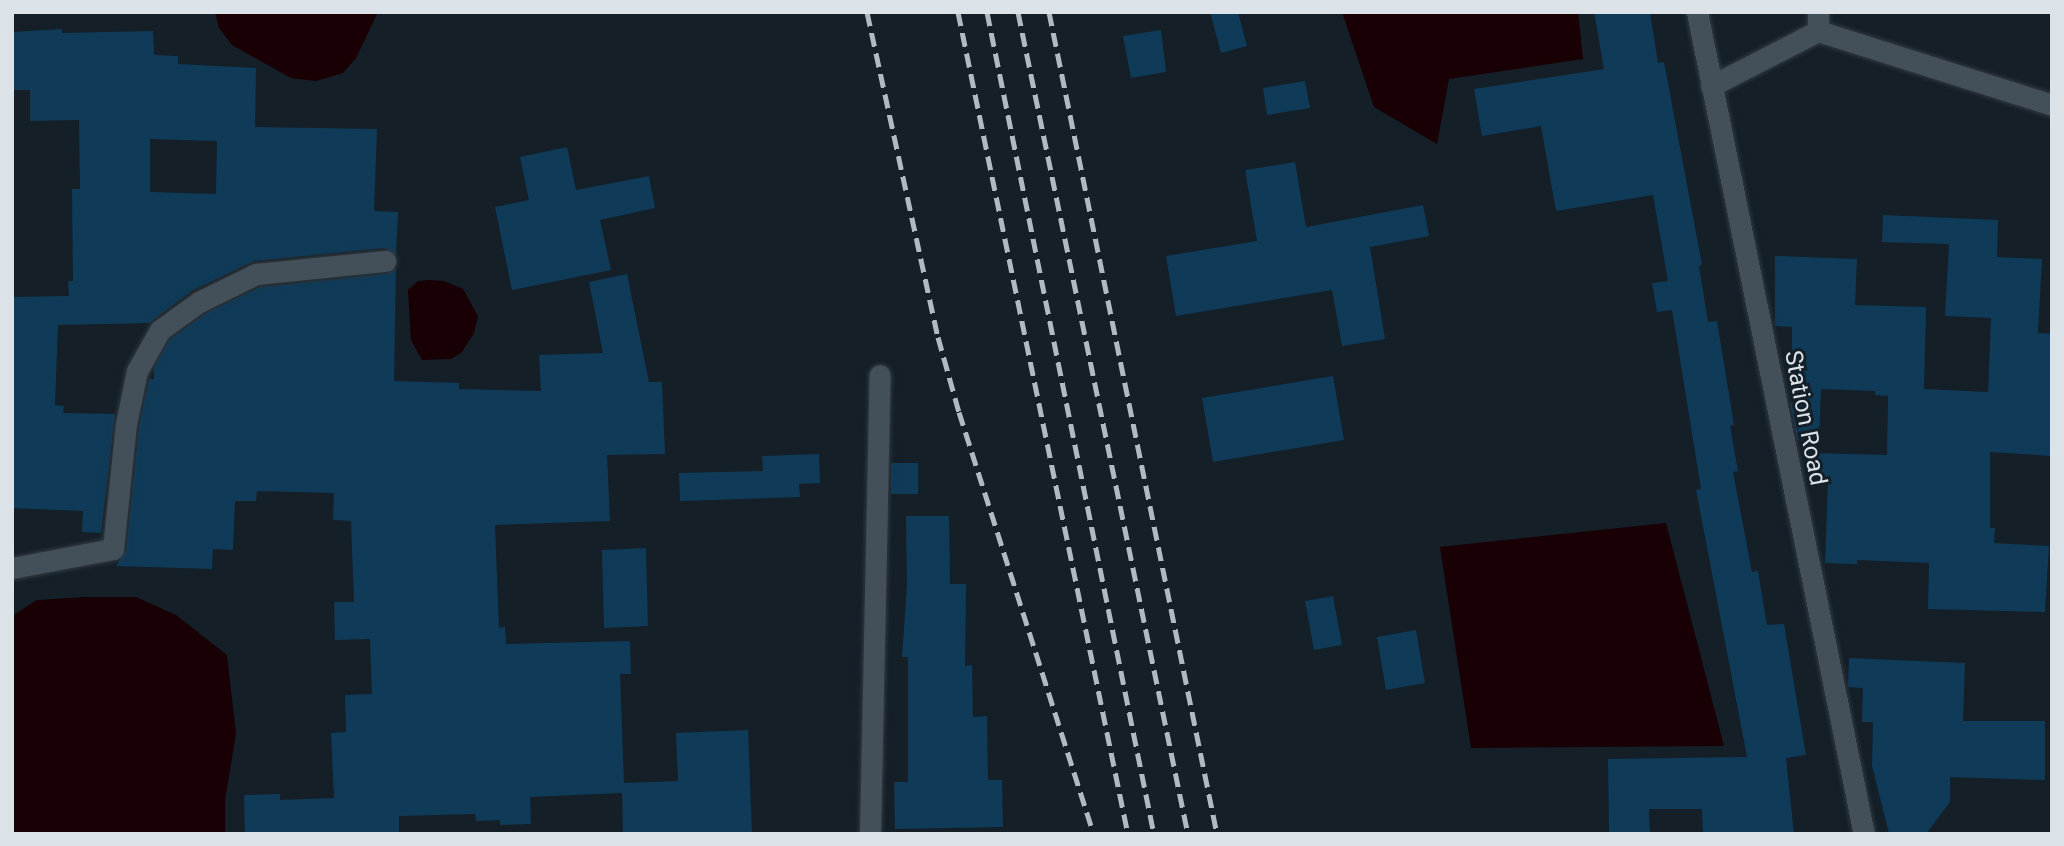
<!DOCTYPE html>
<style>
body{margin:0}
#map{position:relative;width:2064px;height:846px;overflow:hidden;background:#141f28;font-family:Roboto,sans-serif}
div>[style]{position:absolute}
.water>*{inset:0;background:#180004}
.building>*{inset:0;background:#0f3b58}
.roads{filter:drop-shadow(0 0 2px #323940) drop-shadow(0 0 2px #323940)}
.minor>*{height:21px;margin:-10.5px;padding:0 10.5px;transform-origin:10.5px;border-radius:10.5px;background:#43505a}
.rail>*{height:5px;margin-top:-2.5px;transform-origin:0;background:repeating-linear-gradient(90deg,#b2b9c0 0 14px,transparent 0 21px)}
span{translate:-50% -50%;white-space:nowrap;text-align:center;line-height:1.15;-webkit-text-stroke:6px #141f28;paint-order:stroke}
.street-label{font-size:24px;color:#dbe2e8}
.frame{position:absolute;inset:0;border:14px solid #dbe2e8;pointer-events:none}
</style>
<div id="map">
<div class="water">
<div style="clip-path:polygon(215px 12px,378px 12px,356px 58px,343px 73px,316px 81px,291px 78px,232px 45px,219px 28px)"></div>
<div style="clip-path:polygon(1342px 12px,1578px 12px,1583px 59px,1449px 79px,1437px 144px,1374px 107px)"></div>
<div style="clip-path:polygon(429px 280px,444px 281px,463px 289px,478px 316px,474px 333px,462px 352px,451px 359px,422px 360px,411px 340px,408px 290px,418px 281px)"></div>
<div style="clip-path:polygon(1666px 523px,1724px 746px,1471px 748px,1440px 547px)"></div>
<div style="clip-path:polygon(86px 597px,136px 597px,176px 615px,227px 655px,236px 734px,225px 800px,225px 834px,12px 834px,12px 616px,37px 600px)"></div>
</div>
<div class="building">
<div style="clip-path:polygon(1210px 12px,1238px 12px,1247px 46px,1221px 53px)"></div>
<div style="clip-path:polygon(1594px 12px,1650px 12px,1658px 63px,1664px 62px,1702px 265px,1699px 266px,1708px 322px,1717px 321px,1734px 425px,1730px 426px,1738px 471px,1733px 472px,1752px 572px,1758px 571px,1767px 625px,1784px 624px,1806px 755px,1786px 758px,1794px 834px,1703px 834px,1702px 809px,1649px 809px,1650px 834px,1609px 834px,1608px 759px,1747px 757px,1696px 490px,1701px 489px,1672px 310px,1657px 312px,1652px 283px,1668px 281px,1653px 195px,1556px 211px,1541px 126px,1482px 136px,1474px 89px,1604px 69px)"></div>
<div style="clip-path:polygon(evenodd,62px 29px,62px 33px,153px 31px,154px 55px,178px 56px,178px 64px,256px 68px,255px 127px,377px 129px,374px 211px,398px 212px,396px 255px,384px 248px,254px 261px,193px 290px,149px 323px,58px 325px,55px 405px,64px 406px,63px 413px,115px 414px,101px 533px,82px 532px,83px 511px,12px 508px,12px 297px,69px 296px,68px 281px,73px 281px,72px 189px,80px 189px,79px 120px,30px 121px,30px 90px,12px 90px,12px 32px,62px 29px,150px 139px,217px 141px,216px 194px,150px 192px,150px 139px)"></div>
<div style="clip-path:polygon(1161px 30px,1166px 72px,1131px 78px,1123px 36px)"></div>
<div style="clip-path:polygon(1305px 81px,1310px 108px,1267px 115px,1263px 88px)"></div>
<div style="clip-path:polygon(567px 147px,576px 190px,649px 176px,655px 208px,600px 220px,611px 270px,512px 290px,495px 207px,529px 200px,520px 157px)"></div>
<div style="clip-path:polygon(1295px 162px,1306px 227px,1423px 205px,1429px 236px,1370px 247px,1385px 339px,1342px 346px,1332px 290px,1176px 316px,1166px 256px,1257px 241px,1245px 170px)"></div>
<div style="clip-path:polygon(1883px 215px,1998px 220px,1997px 257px,2042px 259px,2038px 333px,2052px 334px,2052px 456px,1990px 452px,1990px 528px,1995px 528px,1994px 543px,2049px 546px,2045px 612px,1928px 609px,1929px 563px,1857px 560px,1857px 564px,1825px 563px,1828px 482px,1812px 482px,1813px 453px,1887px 455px,1888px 396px,1875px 395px,1875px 391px,1821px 389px,1819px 441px,1797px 440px,1791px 408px,1792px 327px,1775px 326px,1775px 256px,1857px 259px,1855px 305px,1926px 307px,1924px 389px,1988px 392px,1991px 318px,1945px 316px,1949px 244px,1882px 242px)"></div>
<div style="clip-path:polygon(396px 268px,394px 381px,459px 383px,459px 389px,541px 391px,539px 355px,603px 353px,589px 282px,627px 274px,649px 382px,662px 382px,665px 454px,607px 455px,610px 521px,495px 525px,499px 628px,505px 627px,506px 644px,630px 641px,631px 674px,620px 674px,624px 783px,678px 781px,676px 733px,748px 730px,752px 834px,623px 834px,622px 793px,530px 797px,531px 824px,500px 825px,500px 820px,476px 821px,475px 814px,399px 816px,399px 834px,245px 834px,244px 795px,280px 794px,280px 800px,334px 798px,331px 733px,346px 732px,345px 695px,372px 694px,370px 639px,335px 640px,334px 602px,354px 602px,351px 521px,333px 520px,334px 493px,257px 491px,256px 501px,235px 501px,233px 550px,213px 549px,212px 569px,116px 566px,126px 550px,139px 426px,149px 379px,154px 379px,154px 367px,170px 339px,206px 313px,260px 287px,386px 274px)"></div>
<div style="clip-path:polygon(1333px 376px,1344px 440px,1213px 462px,1202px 398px)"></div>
<div style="clip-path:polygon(819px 454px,820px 483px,799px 484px,800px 497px,680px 501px,679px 473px,763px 471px,762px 456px)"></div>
<div style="clip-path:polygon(891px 463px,918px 463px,918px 494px,891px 494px)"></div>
<div style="clip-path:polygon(906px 516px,949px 516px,950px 584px,966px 584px,965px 666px,972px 665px,973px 717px,987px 716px,988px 780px,1002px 780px,1003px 827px,895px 829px,894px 782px,908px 782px,908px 657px,902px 657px,907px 584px)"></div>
<div style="clip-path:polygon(646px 548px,648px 626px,604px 628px,602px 550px)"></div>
<div style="clip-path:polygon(1333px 596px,1342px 645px,1314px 650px,1305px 601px)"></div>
<div style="clip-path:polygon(1416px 630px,1425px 683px,1386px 690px,1377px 637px)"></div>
<div style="clip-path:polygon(1849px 658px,1965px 663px,1963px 721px,2045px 721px,2045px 780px,1950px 777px,1950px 802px,1926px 834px,1889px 834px,1872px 766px,1873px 722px,1862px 722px,1863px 688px,1848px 687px)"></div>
</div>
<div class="roads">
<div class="minor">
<div style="left:1697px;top:12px;width:839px;rotate:78.52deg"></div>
<div style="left:1818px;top:31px;width:245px;rotate:17.5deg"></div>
<div style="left:1711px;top:86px;width:120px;rotate:-27.2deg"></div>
<div style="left:1818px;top:31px;width:19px;rotate:-90deg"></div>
<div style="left:12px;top:568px;width:103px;rotate:-10.7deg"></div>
<div style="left:113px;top:549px;width:126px;rotate:-84.1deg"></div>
<div style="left:126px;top:424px;width:54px;rotate:-78.3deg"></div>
<div style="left:137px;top:371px;width:47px;rotate:-60.7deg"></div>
<div style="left:160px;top:330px;width:48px;rotate:-35.7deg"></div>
<div style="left:199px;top:302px;width:64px;rotate:-26.2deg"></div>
<div style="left:256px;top:274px;width:130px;rotate:-5.8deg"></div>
<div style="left:870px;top:834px;width:459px;rotate:-88.8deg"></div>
</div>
</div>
<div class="rail">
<div style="left:867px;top:12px;width:333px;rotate:77.7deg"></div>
<div style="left:938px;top:337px;width:78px;rotate:74.4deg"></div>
<div style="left:959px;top:412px;width:443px;rotate:72.3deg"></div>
<div style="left:958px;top:12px;width:839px;rotate:78.32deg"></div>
<div style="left:987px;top:12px;width:839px;rotate:78.52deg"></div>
<div style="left:1018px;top:12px;width:839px;rotate:78.32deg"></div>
<div style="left:1049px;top:12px;width:839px;rotate:78.45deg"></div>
</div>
<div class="street-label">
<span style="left:1805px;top:418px;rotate:79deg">Station Road</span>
</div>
<div class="frame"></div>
</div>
